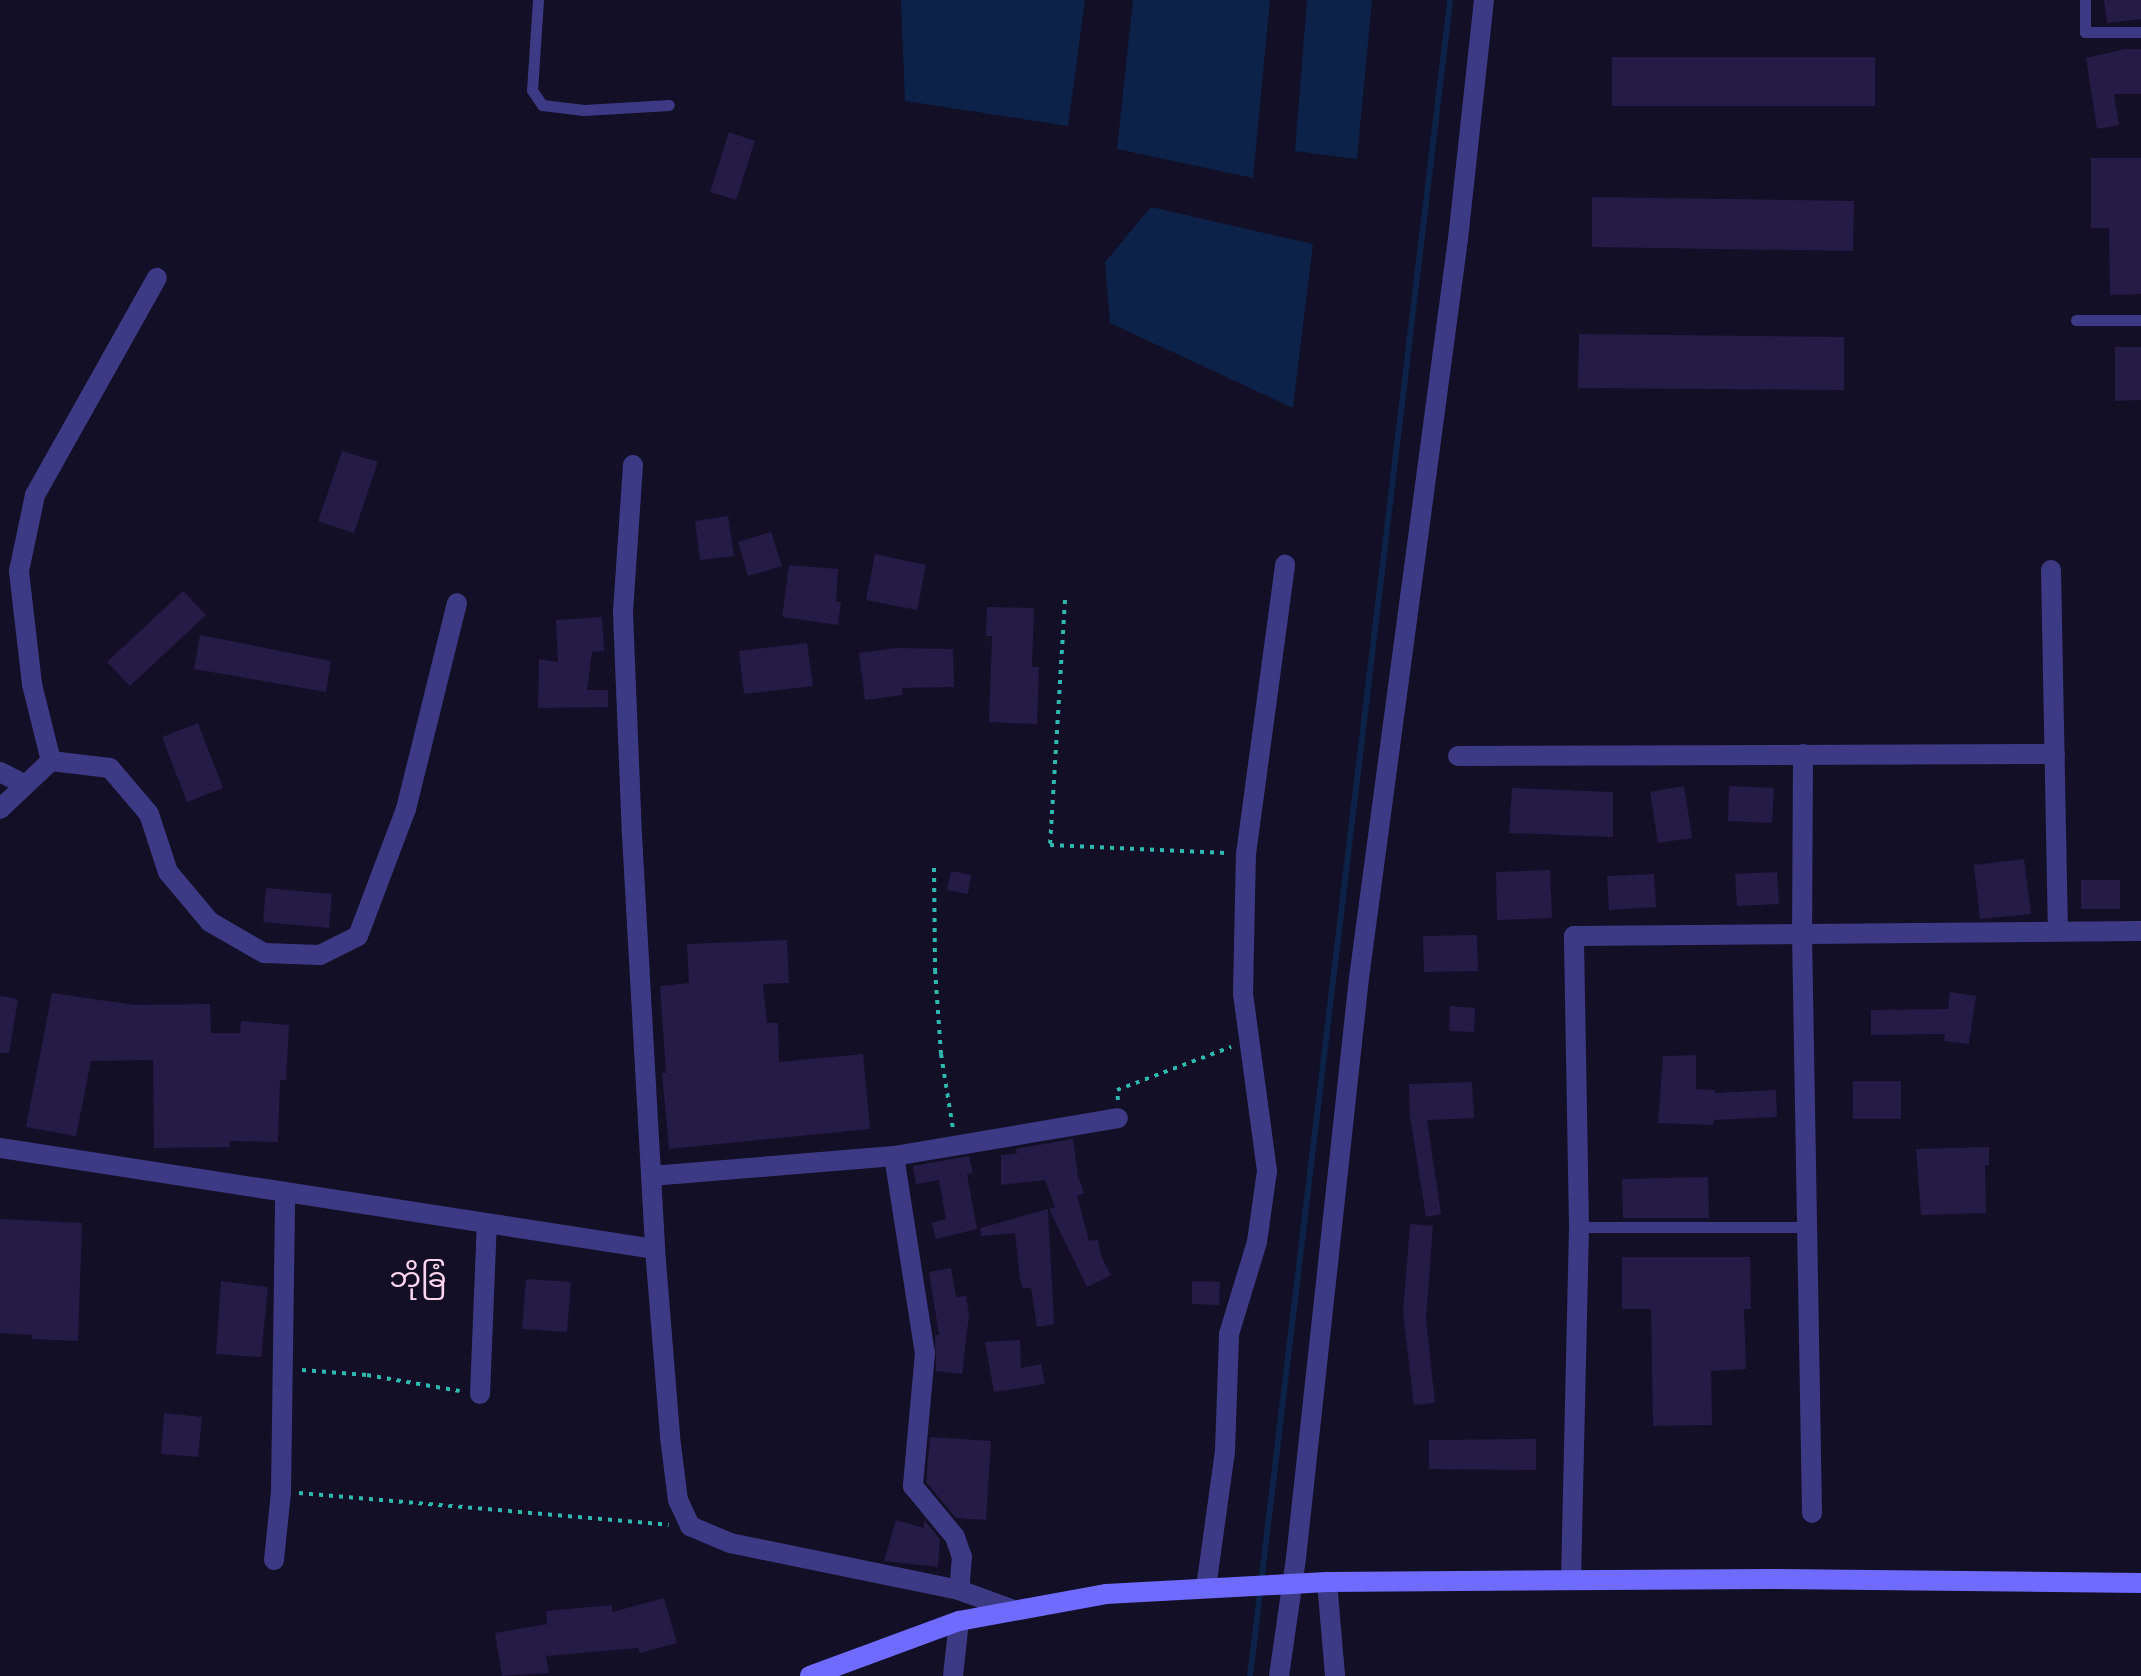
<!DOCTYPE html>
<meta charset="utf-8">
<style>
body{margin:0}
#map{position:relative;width:2141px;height:1676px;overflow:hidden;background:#130f26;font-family:"Varela Round","Noto Sans Myanmar",sans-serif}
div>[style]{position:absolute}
.water>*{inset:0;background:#0c2248}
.stream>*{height:6px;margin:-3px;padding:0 3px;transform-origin:3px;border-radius:3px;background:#0c2248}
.building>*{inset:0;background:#241b47}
.path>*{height:4px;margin-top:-2px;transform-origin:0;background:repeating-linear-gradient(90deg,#2fb8b0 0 4px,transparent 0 10px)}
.lane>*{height:11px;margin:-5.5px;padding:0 5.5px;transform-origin:5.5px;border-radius:5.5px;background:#3d3a85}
.street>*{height:20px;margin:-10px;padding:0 10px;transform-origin:10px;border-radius:10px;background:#3d3a85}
.secondary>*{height:20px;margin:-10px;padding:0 10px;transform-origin:10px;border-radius:10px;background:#6f6bff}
span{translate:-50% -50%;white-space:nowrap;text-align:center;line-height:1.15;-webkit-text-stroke:7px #130f26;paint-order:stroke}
.quarter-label{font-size:28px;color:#ffd6f0}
</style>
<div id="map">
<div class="water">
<div style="clip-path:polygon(901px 0,1085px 0,1068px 126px,905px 101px)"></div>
<div style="clip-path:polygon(1133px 0,1270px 0,1253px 178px,1117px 149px)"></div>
<div style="clip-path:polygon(1307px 0,1372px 0,1357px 159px,1295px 151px)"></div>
<div style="clip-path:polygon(1151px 207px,1313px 244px,1293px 408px,1110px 323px,1105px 262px)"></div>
</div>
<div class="stream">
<div style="left:1250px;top:1676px;width:1688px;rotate:-83.19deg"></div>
</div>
<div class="building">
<div style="clip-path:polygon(2104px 0,2141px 0,2141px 19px,2107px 23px)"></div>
<div style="clip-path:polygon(2125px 49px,2141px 49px,2141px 94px,2114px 94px,2119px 125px,2097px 129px,2086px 58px)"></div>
<div style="clip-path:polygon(1612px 57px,1875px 57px,1875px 106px,1612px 106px)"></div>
<div style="clip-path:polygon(729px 132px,755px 141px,736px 200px,710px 192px)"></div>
<div style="clip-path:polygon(2091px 158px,2141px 158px,2141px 294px,2110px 295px,2109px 228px,2091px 228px)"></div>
<div style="clip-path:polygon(1592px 197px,1854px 201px,1853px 251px,1592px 247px)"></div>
<div style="clip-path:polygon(1579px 334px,1844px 337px,1844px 390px,1578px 388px)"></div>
<div style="clip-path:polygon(2115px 347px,2141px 347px,2141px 400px,2115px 401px)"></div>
<div style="clip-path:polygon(342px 451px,378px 462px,354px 533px,318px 521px)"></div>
<div style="clip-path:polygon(728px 516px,734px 556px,700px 560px,695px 521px)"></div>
<div style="clip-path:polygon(771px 532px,782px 566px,748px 576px,738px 542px)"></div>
<div style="clip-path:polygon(875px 554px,926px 565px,917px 610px,866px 600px)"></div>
<div style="clip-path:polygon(789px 565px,838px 569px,836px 602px,841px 602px,838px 625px,782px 617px)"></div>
<div style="clip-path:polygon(183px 591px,206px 615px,130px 686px,107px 662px)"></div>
<div style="clip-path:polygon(987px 607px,1034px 608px,1032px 667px,1039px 667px,1037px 724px,989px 722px,992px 636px,986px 636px)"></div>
<div style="clip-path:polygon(602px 617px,604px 651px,592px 652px,587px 690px,608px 690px,608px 707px,538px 708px,539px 659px,558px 662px,556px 620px)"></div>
<div style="clip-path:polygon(200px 635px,331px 661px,326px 692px,194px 669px)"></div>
<div style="clip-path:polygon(807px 643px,813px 686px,744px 694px,739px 651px)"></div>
<div style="clip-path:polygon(896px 648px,953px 649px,954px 687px,902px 688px,903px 695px,865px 700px,859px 653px)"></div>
<div style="clip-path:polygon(198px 723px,223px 788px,187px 802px,162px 737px)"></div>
<div style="clip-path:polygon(1684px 786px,1692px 838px,1658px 843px,1650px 792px)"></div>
<div style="clip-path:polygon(1729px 786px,1774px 788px,1772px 823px,1728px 821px)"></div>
<div style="clip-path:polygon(1512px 788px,1613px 792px,1613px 837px,1509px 833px)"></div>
<div style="clip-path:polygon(2024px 859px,2031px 914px,1980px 919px,1974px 865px)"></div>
<div style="clip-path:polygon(1550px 870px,1552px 918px,1497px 920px,1496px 872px)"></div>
<div style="clip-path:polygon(951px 871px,971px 875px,968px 894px,947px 890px)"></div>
<div style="clip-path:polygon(1777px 872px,1779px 904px,1737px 906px,1735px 874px)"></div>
<div style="clip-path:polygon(1654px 874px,1656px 907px,1609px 910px,1607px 876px)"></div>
<div style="clip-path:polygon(2081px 880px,2120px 880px,2120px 909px,2081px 909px)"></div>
<div style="clip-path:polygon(266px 888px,332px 894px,329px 928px,263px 922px)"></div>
<div style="clip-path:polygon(1477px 935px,1478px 971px,1424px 972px,1423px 936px)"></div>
<div style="clip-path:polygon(787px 940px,789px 983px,763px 984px,767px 1023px,778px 1023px,779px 1062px,863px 1054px,870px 1129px,669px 1149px,662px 1073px,666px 1073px,660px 986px,689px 983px,687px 944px)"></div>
<div style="clip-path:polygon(1950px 992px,1976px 996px,1969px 1044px,1944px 1041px,1945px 1034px,1871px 1035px,1871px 1010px,1948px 1009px)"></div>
<div style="clip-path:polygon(52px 993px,135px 1005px,210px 1004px,211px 1033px,240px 1033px,241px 1021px,289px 1025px,286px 1080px,280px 1080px,278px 1142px,230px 1141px,230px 1147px,154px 1148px,153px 1060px,91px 1061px,76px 1136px,26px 1127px)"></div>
<div style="clip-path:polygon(0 996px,18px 999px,9px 1053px,0 1053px)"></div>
<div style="clip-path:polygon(1450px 1006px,1475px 1008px,1474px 1032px,1449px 1031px)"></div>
<div style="clip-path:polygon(1696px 1055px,1696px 1089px,1715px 1090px,1715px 1093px,1776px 1090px,1777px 1117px,1714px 1120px,1713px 1125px,1658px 1123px,1663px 1056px)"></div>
<div style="clip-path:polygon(1853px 1081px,1901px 1081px,1901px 1119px,1853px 1119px)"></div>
<div style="clip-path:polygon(1472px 1082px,1474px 1118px,1427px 1120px,1441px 1214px,1426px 1217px,1410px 1116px,1409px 1084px)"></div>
<div style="clip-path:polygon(1073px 1139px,1078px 1176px,1084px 1193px,1077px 1196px,1089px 1241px,1098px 1239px,1101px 1256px,1111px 1275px,1087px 1287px,1049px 1209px,1055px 1207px,1045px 1180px,1001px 1185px,1001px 1155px,1017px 1154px,1015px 1149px)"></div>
<div style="clip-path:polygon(1989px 1147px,1989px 1165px,1985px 1165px,1986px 1213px,1921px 1215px,1916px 1149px)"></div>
<div style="clip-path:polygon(969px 1156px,973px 1173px,967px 1174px,977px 1229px,936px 1239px,932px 1223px,946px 1219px,939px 1180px,916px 1184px,913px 1166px)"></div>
<div style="clip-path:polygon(1708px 1177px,1709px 1218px,1623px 1218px,1622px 1179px)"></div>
<div style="clip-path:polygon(1048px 1209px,1054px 1324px,1037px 1327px,1031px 1288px,1023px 1288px,1020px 1279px,1015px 1233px,981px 1236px,980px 1228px)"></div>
<div style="clip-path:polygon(0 1219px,82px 1223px,78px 1341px,32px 1339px,32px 1335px,0 1333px)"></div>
<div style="clip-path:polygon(1410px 1224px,1433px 1226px,1426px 1318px,1435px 1403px,1414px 1405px,1403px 1313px)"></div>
<div style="clip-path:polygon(1622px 1257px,1750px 1257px,1751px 1309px,1744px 1309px,1746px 1369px,1711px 1371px,1712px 1425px,1653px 1426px,1651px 1309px,1622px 1309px)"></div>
<div style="clip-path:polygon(951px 1268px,956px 1297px,966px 1296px,969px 1315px,962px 1374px,936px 1371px,935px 1335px,939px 1335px,929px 1272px)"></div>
<div style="clip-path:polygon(526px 1279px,571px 1282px,567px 1332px,522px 1329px)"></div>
<div style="clip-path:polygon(221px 1281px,268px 1287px,261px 1357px,216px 1354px)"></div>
<div style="clip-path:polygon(1192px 1281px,1220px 1282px,1219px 1305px,1192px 1304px)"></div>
<div style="clip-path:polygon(1020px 1340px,1021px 1368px,1041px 1364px,1045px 1384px,994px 1392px,985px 1342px)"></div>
<div style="clip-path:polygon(164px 1413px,202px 1417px,198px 1457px,161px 1454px)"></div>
<div style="clip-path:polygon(930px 1437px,991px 1441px,986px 1520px,956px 1518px,926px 1482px)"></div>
<div style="clip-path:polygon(1536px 1439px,1536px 1470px,1429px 1469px,1429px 1440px)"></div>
<div style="clip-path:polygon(896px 1520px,924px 1528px,924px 1520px,940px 1539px,938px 1567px,884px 1561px)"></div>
<div style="clip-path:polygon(664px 1598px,677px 1643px,640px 1653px,638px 1648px,546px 1656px,549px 1673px,502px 1676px,495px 1633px,547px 1624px,546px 1611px,612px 1605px,612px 1612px)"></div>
</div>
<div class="path">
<div style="left:1065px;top:600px;width:245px;rotate:93.5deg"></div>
<div style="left:1050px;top:845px;width:176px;rotate:2.6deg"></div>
<div style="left:934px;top:868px;width:102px;rotate:89.4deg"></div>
<div style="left:935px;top:970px;width:84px;rotate:85.9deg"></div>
<div style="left:941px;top:1054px;width:76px;rotate:80.9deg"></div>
<div style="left:1118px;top:1100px;width:10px;rotate:-96deg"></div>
<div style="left:1117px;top:1090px;width:122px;rotate:-20.7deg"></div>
<div style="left:302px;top:1370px;width:65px;rotate:4.4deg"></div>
<div style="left:367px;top:1375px;width:94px;rotate:9.8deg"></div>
<div style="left:299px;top:1493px;width:371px;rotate:4.9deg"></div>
</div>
<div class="lane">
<div style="left:538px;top:0;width:90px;rotate:93.8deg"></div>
<div style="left:532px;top:90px;width:18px;rotate:56deg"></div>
<div style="left:542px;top:105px;width:42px;rotate:6.8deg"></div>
<div style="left:584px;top:110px;width:85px;rotate:-3.4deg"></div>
<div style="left:2085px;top:0;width:32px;rotate:90deg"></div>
<div style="left:2085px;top:32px;width:56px"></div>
<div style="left:2076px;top:320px;width:65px"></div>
<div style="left:1579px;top:1227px;width:228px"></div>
</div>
<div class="street">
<div style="left:633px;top:465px;width:148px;rotate:93.9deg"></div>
<div style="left:623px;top:613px;width:222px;rotate:87.7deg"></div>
<div style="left:632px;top:835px;width:415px;rotate:86.8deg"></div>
<div style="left:655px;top:1249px;width:189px;rotate:85.4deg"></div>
<div style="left:670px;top:1437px;width:64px;rotate:82.8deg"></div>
<div style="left:678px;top:1500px;width:29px;rotate:65deg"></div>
<div style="left:690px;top:1526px;width:43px;rotate:23deg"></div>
<div style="left:730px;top:1543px;width:234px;rotate:11.6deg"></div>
<div style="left:959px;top:1590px;width:55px;rotate:20.1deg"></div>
<div style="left:2051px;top:570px;width:361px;rotate:88.9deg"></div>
<div style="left:1803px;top:754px;width:179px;rotate:90.3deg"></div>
<div style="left:1802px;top:933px;width:580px;rotate:89.01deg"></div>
<div style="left:1458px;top:756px;width:597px;rotate:-0.19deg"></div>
<div style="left:51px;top:761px;width:59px;rotate:6.8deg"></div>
<div style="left:110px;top:768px;width:60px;rotate:49.7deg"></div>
<div style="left:149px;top:814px;width:61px;rotate:71.9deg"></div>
<div style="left:168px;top:872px;width:65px;rotate:50deg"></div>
<div style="left:210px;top:922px;width:62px;rotate:29.9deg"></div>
<div style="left:264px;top:953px;width:56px;rotate:2deg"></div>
<div style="left:320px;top:955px;width:42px;rotate:-26.6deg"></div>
<div style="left:358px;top:936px;width:136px;rotate:-69.3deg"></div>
<div style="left:406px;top:809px;width:212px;rotate:-76.1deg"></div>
<div style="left:0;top:772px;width:27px;rotate:27deg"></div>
<div style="left:0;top:809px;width:70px;rotate:-43.3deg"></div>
<div style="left:51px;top:761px;width:79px;rotate:-103.9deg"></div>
<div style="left:32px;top:684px;width:114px;rotate:-96.6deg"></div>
<div style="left:19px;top:571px;width:78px;rotate:-78.1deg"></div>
<div style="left:35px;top:495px;width:249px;rotate:-60.7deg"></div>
<div style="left:0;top:1148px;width:663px;rotate:8.77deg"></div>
<div style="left:894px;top:1156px;width:199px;rotate:81.1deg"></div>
<div style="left:925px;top:1353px;width:134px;rotate:95.2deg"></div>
<div style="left:913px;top:1486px;width:66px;rotate:50.5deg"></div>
<div style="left:955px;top:1537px;width:21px;rotate:71deg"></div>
<div style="left:962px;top:1557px;width:33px;rotate:95deg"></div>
<div style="left:651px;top:1176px;width:244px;rotate:-4.7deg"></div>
<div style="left:894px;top:1156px;width:227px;rotate:-9.6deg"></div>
<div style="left:480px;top:1394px;width:171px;rotate:-87.7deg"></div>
<div style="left:274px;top:1560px;width:68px;rotate:-84.1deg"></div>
<div style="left:281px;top:1492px;width:300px;rotate:-89.2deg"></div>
<div style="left:1571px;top:1580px;width:353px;rotate:-88.7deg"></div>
<div style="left:1579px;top:1227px;width:291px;rotate:-91deg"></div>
<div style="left:1574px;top:936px;width:567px;rotate:-0.51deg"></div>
<div style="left:1327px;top:1582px;width:94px;rotate:85.1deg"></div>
<div style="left:1206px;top:1588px;width:138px;rotate:-82.1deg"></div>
<div style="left:1225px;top:1451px;width:117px;rotate:-88deg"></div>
<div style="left:1229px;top:1334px;width:96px;rotate:-73.1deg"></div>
<div style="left:1257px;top:1242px;width:72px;rotate:-82deg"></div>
<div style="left:1267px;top:1171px;width:179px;rotate:-97.7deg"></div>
<div style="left:1243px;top:994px;width:140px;rotate:-88.8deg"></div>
<div style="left:1246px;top:854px;width:292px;rotate:-82.3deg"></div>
<div style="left:953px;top:1676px;width:55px;rotate:-83.8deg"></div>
<div style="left:1279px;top:1676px;width:119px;rotate:-81.8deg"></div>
<div style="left:1296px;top:1558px;width:583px;rotate:-83.8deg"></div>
<div style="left:1359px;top:978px;width:746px;rotate:-82.37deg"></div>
<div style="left:1458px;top:239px;width:240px;rotate:-83.8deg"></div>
</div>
<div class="secondary">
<div style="left:810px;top:1676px;width:159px;rotate:-20.3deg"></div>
<div style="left:959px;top:1621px;width:149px;rotate:-10.4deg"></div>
<div style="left:1106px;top:1594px;width:221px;rotate:-3.1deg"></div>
<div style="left:1327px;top:1582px;width:442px;rotate:-0.4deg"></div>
<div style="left:1769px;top:1579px;width:372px;rotate:0.6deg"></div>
</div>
<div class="quarter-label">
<span style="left:418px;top:1278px">ဘိုခြံ</span>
</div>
</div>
